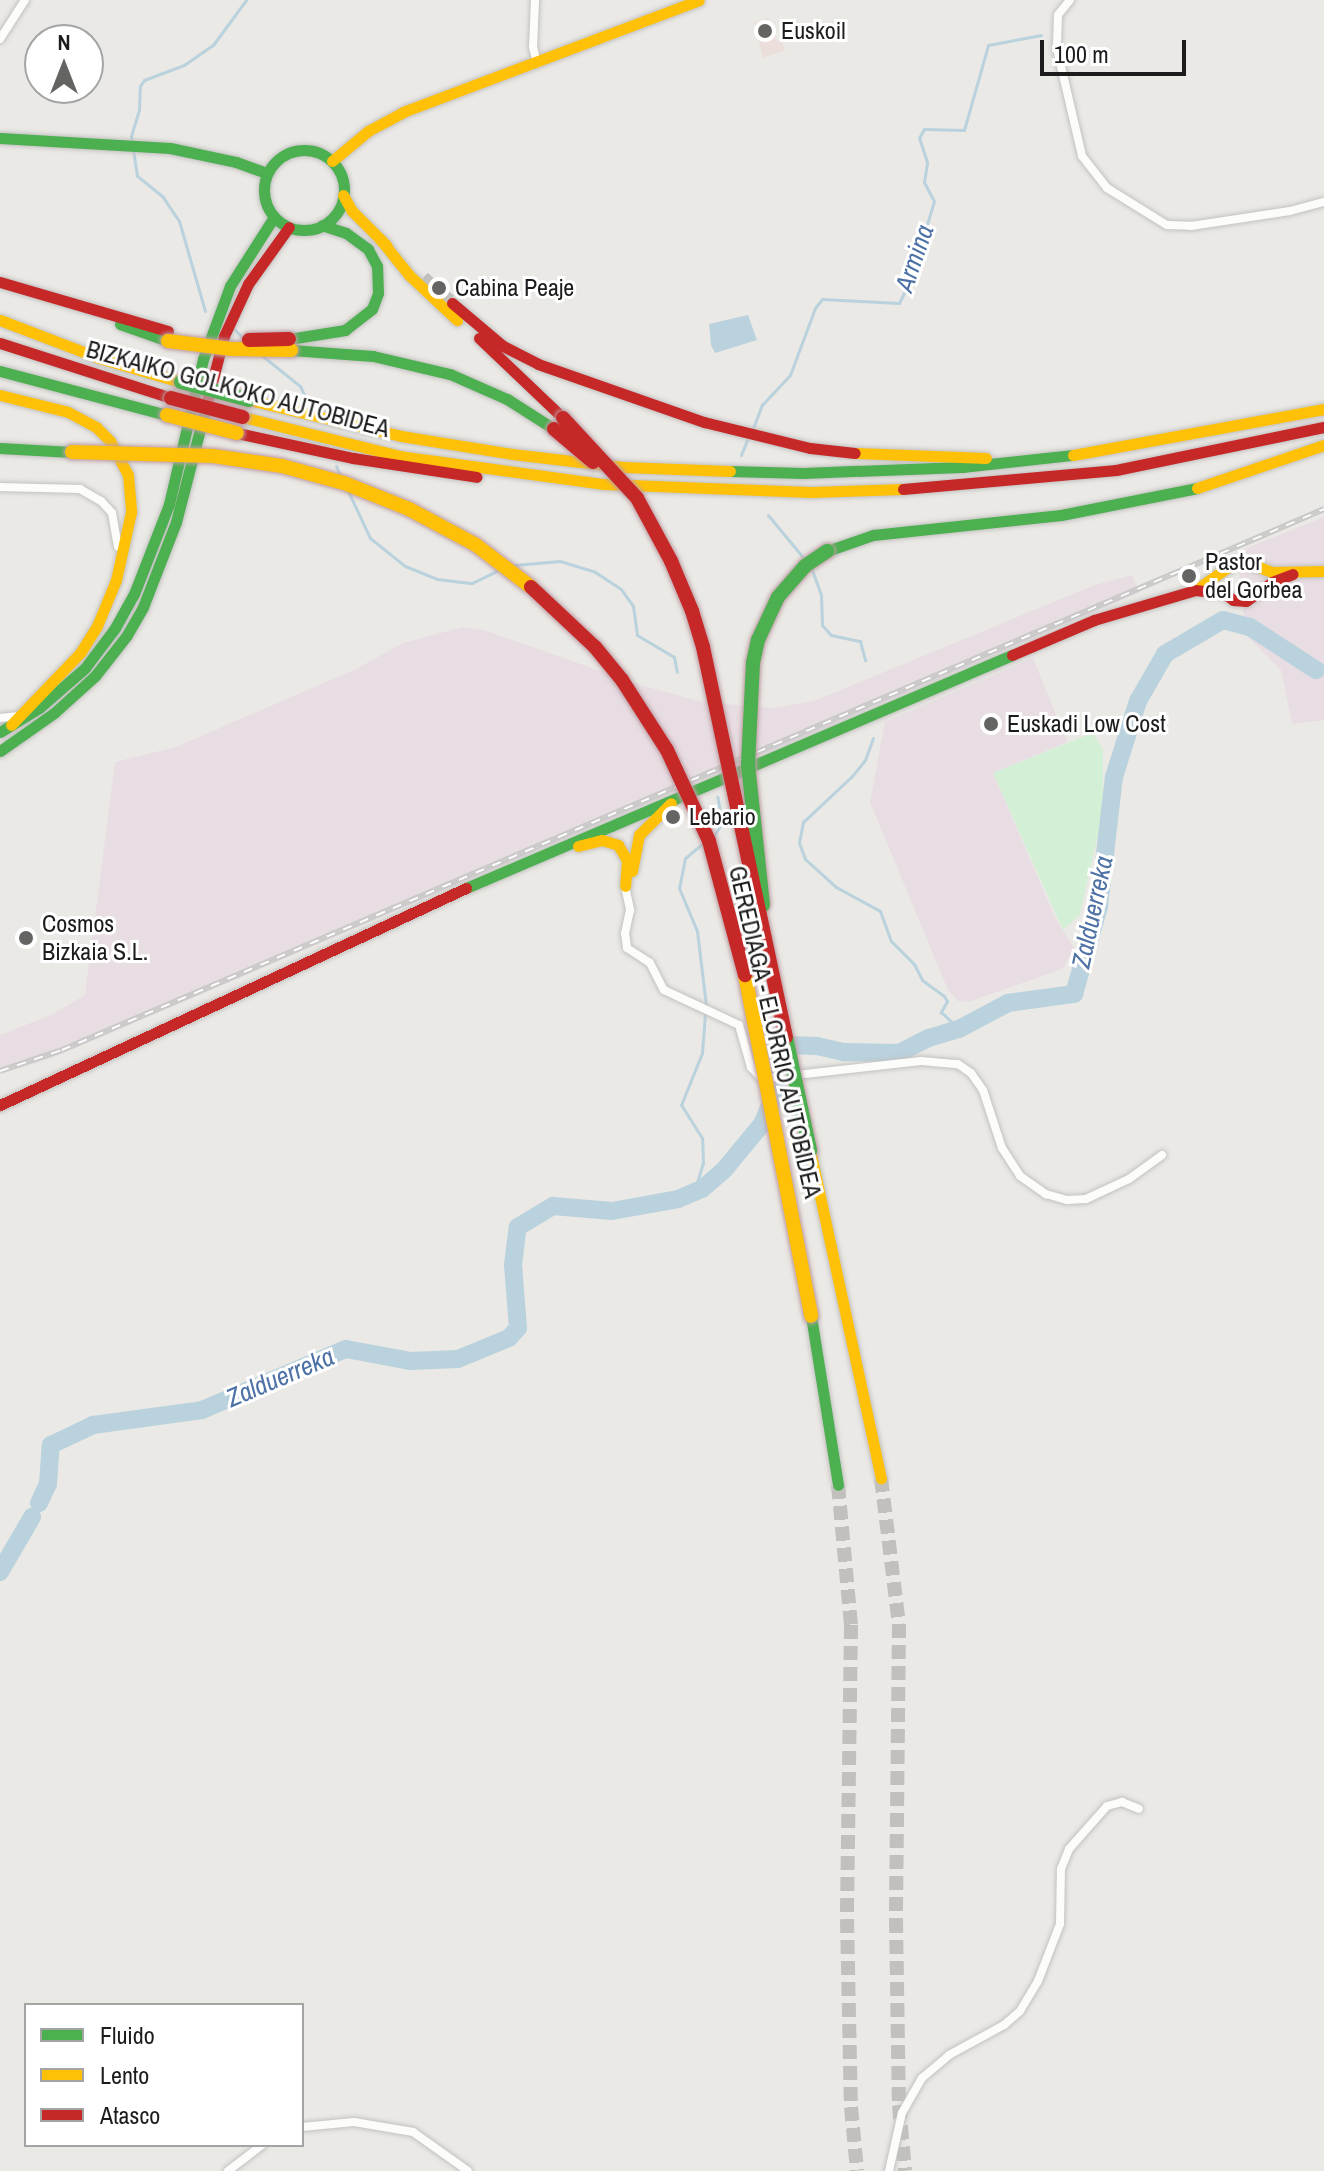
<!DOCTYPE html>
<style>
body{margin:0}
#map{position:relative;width:1324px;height:2171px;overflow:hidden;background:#eae9e5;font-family:"Archivo Narrow",sans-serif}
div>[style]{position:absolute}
.commercial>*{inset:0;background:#ecdeda}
.industrial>*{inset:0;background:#e8dde3}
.park>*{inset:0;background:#d3f0d6}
.water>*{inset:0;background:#b9d2dd}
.stream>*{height:3px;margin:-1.5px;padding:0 1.5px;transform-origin:1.5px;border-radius:1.5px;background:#b9d2dd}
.river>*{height:18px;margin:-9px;padding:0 9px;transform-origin:9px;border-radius:9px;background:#b9d2dd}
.highway-tunnel>*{height:14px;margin-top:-7px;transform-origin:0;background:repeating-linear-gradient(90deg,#c1c0bd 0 14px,transparent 0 21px)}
.roads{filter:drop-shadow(0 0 2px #c3c2c1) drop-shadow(0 0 2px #c3c2c1)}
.street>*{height:8px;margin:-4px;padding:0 4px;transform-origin:4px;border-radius:4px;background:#fcfcfb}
.fast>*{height:11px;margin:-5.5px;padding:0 5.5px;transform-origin:5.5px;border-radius:5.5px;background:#4caf50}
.fast>.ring{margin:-5.5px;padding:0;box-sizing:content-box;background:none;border:11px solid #4caf50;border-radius:50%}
.slow>*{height:11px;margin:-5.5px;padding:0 5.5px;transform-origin:5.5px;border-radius:5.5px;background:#ffc107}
.jam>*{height:11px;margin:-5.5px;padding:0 5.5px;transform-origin:5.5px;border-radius:5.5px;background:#c62828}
.rail>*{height:6px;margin-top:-3px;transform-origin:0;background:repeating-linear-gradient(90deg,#fff 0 9px,#c9c9c8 0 18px);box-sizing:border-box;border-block:2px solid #c9c9c8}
.bridges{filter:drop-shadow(0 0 2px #bd9ea4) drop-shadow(0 0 2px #bd9ea4)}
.fast-bridge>*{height:14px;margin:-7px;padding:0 7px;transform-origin:7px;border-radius:7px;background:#4caf50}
.slow-bridge>*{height:14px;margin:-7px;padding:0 7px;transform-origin:7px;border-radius:7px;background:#ffc107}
.jam-bridge>*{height:14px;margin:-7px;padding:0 7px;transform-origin:7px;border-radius:7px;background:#c62828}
.dots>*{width:22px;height:22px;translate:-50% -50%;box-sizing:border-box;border:4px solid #fff;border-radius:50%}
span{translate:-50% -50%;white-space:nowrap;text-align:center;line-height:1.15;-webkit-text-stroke:6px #fff;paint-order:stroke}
.poi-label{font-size:24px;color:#1c1c1c}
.left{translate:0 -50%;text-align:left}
.street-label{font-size:24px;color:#1c1c1c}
.water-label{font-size:26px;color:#4e72a6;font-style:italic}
.legend{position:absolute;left:24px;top:2003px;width:280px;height:144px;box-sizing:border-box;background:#fff;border:2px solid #a4a4a4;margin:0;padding:10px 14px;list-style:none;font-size:24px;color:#1c1c1c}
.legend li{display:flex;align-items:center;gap:16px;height:40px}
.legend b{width:40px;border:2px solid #a4a4a4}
.north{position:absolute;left:24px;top:24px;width:80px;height:80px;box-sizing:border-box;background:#fff;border:2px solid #a4a4a4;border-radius:50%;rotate:0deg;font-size:22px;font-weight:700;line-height:32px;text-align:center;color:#1c1c1c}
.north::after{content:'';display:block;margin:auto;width:28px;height:36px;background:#646462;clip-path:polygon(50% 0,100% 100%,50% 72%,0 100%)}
.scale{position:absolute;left:1040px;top:40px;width:146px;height:36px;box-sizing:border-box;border:4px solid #1c1c1c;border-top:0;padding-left:10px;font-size:24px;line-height:28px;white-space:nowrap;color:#1c1c1c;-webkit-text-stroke:6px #fff;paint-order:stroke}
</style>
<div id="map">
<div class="commercial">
<div style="clip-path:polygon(768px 18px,776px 41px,782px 40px,785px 50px,763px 58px,754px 23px)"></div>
</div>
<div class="industrial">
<div style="clip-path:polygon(1324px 517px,1324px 720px,1292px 724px,1281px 670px,1246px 635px,1237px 552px)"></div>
<div style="clip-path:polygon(1132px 575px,1139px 593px,52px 1058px,0 1074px,0 1035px,51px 1015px,85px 995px,115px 762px,176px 747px,356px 669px,403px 643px,463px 627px,484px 630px,640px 685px,702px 702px,772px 708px,814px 701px,1095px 585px)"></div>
<div style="clip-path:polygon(1033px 658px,1067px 742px,993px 773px,1055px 917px,1074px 948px,1064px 967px,1054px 972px,968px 1002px,958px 1001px,948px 990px,870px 802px,885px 722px)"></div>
</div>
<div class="park">
<div style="clip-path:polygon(1092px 733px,1103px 749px,1103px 812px,1080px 914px,1063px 930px,993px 773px)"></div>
</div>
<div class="water">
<div style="clip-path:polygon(748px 315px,757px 340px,715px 353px,711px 345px,709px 324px)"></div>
</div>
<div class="stream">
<div style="left:205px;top:311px;width:94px;rotate:-106.1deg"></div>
<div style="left:179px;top:221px;width:30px;rotate:-124deg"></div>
<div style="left:162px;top:196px;width:32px;rotate:-141deg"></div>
<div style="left:137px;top:176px;width:40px;rotate:-98.5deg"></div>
<div style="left:131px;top:136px;width:27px;rotate:-73deg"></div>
<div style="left:139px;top:110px;width:24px;rotate:-88deg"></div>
<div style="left:140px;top:86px;width:7px;rotate:-56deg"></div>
<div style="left:144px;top:80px;width:43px;rotate:-20.6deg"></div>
<div style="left:184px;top:65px;width:35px;rotate:-35deg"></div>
<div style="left:213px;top:45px;width:56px;rotate:-53.7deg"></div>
<div style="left:234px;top:329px;width:16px;rotate:45deg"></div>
<div style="left:260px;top:354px;width:51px;rotate:38.7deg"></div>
<div style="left:300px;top:386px;width:14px;rotate:65deg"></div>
<div style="left:753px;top:428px;width:25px;rotate:-69deg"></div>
<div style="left:762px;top:405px;width:41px;rotate:-47deg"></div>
<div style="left:790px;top:375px;width:72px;rotate:-69.5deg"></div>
<div style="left:815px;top:308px;width:11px;rotate:-52deg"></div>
<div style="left:822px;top:299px;width:77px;rotate:3deg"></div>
<div style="left:899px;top:303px;width:28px;rotate:-64deg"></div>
<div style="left:911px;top:278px;width:80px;rotate:-73.4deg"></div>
<div style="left:934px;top:201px;width:21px;rotate:-118deg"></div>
<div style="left:924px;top:182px;width:20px;rotate:-81deg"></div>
<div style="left:927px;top:162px;width:25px;rotate:-108deg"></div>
<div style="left:919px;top:138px;width:10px;rotate:-61deg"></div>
<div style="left:924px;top:129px;width:40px;rotate:1.4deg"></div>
<div style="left:964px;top:130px;width:88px;rotate:-74.2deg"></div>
<div style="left:988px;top:45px;width:54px;rotate:-10.7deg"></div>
<div style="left:741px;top:455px;width:16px;rotate:-68deg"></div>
<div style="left:336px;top:466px;width:12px;rotate:66deg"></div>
<div style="left:348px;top:491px;width:52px;rotate:64.9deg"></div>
<div style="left:370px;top:538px;width:45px;rotate:38.7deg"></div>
<div style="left:405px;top:566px;width:35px;rotate:22deg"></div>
<div style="left:437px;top:579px;width:35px;rotate:7deg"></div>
<div style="left:472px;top:583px;width:30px;rotate:-26deg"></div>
<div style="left:768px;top:515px;width:60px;rotate:50.4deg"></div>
<div style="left:514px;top:565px;width:46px;rotate:-5deg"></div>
<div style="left:560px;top:561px;width:37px;rotate:17deg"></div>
<div style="left:595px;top:572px;width:31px;rotate:33deg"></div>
<div style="left:621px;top:589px;width:21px;rotate:55deg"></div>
<div style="left:633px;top:606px;width:29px;rotate:82deg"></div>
<div style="left:637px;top:635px;width:43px;rotate:30.7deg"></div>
<div style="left:674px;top:657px;width:15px;rotate:79deg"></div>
<div style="left:812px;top:570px;width:27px;rotate:70deg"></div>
<div style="left:821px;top:595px;width:30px;rotate:88deg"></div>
<div style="left:822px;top:625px;width:13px;rotate:48deg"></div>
<div style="left:831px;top:635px;width:30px;rotate:12deg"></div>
<div style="left:860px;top:641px;width:20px;rotate:75deg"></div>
<div style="left:873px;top:738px;width:23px;rotate:110deg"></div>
<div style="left:865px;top:760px;width:22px;rotate:129deg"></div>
<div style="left:851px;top:777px;width:66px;rotate:136.8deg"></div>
<div style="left:803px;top:822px;width:21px;rotate:101deg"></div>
<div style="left:799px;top:843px;width:17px;rotate:69deg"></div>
<div style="left:805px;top:859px;width:42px;rotate:42.1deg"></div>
<div style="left:836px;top:887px;width:50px;rotate:28.6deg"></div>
<div style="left:880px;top:911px;width:32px;rotate:70deg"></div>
<div style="left:891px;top:941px;width:33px;rotate:45deg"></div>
<div style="left:914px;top:964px;width:18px;rotate:63deg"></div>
<div style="left:922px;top:980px;width:27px;rotate:36deg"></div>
<div style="left:944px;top:996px;width:6px;rotate:59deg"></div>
<div style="left:947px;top:1001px;width:13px;rotate:119deg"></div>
<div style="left:941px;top:1012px;width:25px;rotate:43deg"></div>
<div style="left:713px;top:837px;width:17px;rotate:-57deg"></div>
<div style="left:722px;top:823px;width:27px;rotate:-100deg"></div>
<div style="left:703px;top:843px;width:23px;rotate:140deg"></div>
<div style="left:685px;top:858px;width:31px;rotate:101deg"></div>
<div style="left:679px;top:888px;width:47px;rotate:67.3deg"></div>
<div style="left:697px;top:931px;width:75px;rotate:83.1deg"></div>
<div style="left:694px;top:1192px;width:30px;rotate:-73deg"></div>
<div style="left:703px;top:1163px;width:25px;rotate:-92deg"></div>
<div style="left:702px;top:1138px;width:39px;rotate:-122deg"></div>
<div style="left:681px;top:1105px;width:56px;rotate:-68deg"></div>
<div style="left:702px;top:1053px;width:40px;rotate:-85.7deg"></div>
</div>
<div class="river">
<div style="left:39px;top:1503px;width:21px;rotate:-65deg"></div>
<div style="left:48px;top:1484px;width:39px;rotate:-86deg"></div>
<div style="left:51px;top:1445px;width:47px;rotate:-25.5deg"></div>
<div style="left:93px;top:1425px;width:110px;rotate:-7.8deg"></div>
<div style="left:202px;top:1410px;width:156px;rotate:-23deg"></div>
<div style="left:346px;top:1349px;width:65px;rotate:10.6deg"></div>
<div style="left:410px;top:1361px;width:48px;rotate:-2.4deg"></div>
<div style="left:458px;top:1359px;width:55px;rotate:-22.4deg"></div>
<div style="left:509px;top:1338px;width:13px;rotate:-48deg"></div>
<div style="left:518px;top:1328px;width:63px;rotate:-94.5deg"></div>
<div style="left:513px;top:1265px;width:38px;rotate:-83deg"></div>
<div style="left:518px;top:1227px;width:41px;rotate:-31deg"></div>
<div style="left:553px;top:1206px;width:59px;rotate:4.8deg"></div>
<div style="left:612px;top:1211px;width:67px;rotate:-10.3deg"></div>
<div style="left:678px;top:1199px;width:26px;rotate:-23deg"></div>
<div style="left:702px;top:1189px;width:29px;rotate:-41deg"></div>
<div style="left:724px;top:1170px;width:60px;rotate:-50.4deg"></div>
<div style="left:762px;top:1124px;width:30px;rotate:-67deg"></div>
<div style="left:774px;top:1096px;width:52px;rotate:-76.8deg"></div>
<div style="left:786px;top:1045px;width:31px;rotate:2deg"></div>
<div style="left:817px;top:1046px;width:28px;rotate:13deg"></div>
<div style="left:844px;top:1052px;width:55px;rotate:1deg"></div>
<div style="left:899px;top:1053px;width:34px;rotate:-27deg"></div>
<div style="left:929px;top:1038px;width:31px;rotate:-17deg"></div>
<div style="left:959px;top:1029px;width:55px;rotate:-28deg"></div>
<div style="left:1008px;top:1003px;width:67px;rotate:-7.8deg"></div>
<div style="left:1074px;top:994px;width:91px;rotate:-74.1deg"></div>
<div style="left:1099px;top:906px;width:130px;rotate:-83.4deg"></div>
<div style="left:1114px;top:777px;width:80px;rotate:-72.5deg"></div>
<div style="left:1138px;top:701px;width:54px;rotate:-60.1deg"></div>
<div style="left:1165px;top:654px;width:67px;rotate:-30.4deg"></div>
<div style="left:1223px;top:620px;width:28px;rotate:15deg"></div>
<div style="left:1250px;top:627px;width:79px;rotate:33.1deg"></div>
<div style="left:0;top:1572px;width:64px;rotate:-59.8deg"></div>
</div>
<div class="highway-tunnel">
<div style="left:423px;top:278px;width:38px;rotate:41deg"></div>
<div style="left:881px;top:1478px;width:147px;rotate:83deg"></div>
<div style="left:899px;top:1624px;width:295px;rotate:90.6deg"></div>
<div style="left:896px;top:1919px;width:186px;rotate:89.1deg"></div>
<div style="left:899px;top:2105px;width:66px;rotate:84.8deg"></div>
<div style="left:838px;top:1485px;width:141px;rotate:84.7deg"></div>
<div style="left:851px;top:1625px;width:294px;rotate:90.8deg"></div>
<div style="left:847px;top:1919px;width:188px;rotate:88.8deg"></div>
<div style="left:851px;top:2107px;width:64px;rotate:84.6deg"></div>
</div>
<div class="roads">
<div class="street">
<div style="left:535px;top:0;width:47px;rotate:92.4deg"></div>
<div style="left:533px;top:47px;width:16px;rotate:76deg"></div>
<div style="left:1070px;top:0;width:19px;rotate:129deg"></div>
<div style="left:1058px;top:15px;width:34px;rotate:92deg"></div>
<div style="left:1057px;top:49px;width:110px;rotate:76.8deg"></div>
<div style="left:1082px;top:156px;width:41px;rotate:52deg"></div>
<div style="left:1107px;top:188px;width:70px;rotate:31.7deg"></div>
<div style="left:1167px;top:225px;width:24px;rotate:2deg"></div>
<div style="left:1191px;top:226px;width:100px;rotate:-8.6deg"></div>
<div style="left:1290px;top:211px;width:35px;rotate:-15deg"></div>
<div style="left:0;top:39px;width:46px;rotate:-57.3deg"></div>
<div style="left:0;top:487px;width:80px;rotate:1.4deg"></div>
<div style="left:80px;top:489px;width:24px;rotate:30deg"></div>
<div style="left:101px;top:501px;width:16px;rotate:47deg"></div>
<div style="left:112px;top:513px;width:34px;rotate:80deg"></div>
<div style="left:0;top:718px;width:19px;rotate:-6deg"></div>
<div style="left:625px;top:886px;width:25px;rotate:78deg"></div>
<div style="left:630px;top:910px;width:24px;rotate:102deg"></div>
<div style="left:625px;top:933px;width:15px;rotate:82deg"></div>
<div style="left:627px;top:948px;width:27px;rotate:33deg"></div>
<div style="left:650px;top:963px;width:30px;rotate:63deg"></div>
<div style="left:664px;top:990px;width:83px;rotate:25deg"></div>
<div style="left:739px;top:1025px;width:44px;rotate:74.1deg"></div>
<div style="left:751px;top:1067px;width:12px;rotate:48deg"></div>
<div style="left:759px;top:1076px;width:10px;rotate:11deg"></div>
<div style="left:769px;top:1078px;width:153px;rotate:-6.4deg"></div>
<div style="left:921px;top:1061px;width:37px;rotate:5deg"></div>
<div style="left:958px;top:1064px;width:16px;rotate:35deg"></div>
<div style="left:971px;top:1073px;width:21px;rotate:55deg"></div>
<div style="left:983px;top:1090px;width:61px;rotate:71.9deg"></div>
<div style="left:1002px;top:1148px;width:33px;rotate:57deg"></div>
<div style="left:1020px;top:1176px;width:32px;rotate:35deg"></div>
<div style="left:1046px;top:1194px;width:22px;rotate:16deg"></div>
<div style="left:1067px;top:1200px;width:19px;rotate:-3deg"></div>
<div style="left:1086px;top:1199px;width:47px;rotate:-24.9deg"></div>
<div style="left:1129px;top:1179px;width:41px;rotate:-36deg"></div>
<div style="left:302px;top:2127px;width:52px;rotate:-5.5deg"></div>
<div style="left:354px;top:2122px;width:60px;rotate:9.6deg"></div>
<div style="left:413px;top:2132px;width:67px;rotate:35.3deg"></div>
<div style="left:228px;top:2171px;width:43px;rotate:-37.4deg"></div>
<div style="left:889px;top:2171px;width:59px;rotate:-77.4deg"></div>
<div style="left:902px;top:2113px;width:40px;rotate:-60.3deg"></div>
<div style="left:922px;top:2078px;width:35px;rotate:-40deg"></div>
<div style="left:949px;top:2055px;width:63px;rotate:-28.6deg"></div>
<div style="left:1004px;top:2025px;width:21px;rotate:-41deg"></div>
<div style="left:1020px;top:2011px;width:35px;rotate:-59deg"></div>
<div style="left:1038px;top:1981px;width:61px;rotate:-68.9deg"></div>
<div style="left:1060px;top:1924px;width:55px;rotate:-89deg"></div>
<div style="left:1061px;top:1869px;width:22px;rotate:-68deg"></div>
<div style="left:1069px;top:1849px;width:57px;rotate:-48.5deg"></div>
<div style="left:1107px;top:1806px;width:16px;rotate:-15deg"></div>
<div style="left:1122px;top:1802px;width:18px;rotate:22deg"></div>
</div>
<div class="fast">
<div style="left:0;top:138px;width:170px;rotate:3.4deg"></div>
<div style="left:170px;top:148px;width:67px;rotate:12deg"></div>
<div style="left:236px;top:162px;width:33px;rotate:20deg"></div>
<div class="ring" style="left:264px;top:150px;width:69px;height:69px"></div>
<div style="left:120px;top:324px;width:51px;rotate:19.5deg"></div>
<div style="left:289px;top:339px;width:57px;rotate:-9.1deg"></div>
<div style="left:345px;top:330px;width:34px;rotate:-38deg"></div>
<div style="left:372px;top:309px;width:17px;rotate:-69deg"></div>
<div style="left:378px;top:293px;width:27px;rotate:-92deg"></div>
<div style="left:377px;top:266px;width:19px;rotate:-118deg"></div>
<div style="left:368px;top:249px;width:27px;rotate:-144deg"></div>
<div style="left:346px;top:233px;width:25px;rotate:-162deg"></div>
<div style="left:291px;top:350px;width:82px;rotate:4.2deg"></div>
<div style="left:373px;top:356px;width:79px;rotate:13.2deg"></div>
<div style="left:450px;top:374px;width:62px;rotate:23.7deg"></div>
<div style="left:507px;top:399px;width:56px;rotate:32.6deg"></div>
<div style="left:0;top:371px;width:173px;rotate:14.8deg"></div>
<div style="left:0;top:448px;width:72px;rotate:3.2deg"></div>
<div style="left:730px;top:471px;width:73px;rotate:1.6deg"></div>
<div style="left:803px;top:473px;width:159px;rotate:-2.2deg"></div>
<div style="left:962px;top:467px;width:112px;rotate:-6.2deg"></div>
<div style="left:827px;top:551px;width:49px;rotate:-19.2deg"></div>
<div style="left:873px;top:535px;width:189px;rotate:-6.1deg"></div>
<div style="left:1061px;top:515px;width:139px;rotate:-11.2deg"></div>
<div style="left:0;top:732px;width:46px;rotate:-31.6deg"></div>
<div style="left:39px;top:708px;width:61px;rotate:-41deg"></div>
<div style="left:85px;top:668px;width:50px;rotate:-53.1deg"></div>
<div style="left:115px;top:628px;width:39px;rotate:-61deg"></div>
<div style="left:134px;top:594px;width:97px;rotate:-68.7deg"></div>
<div style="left:169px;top:504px;width:149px;rotate:-76.8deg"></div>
<div style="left:203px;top:359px;width:78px;rotate:-69.7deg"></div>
<div style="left:230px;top:286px;width:82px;rotate:-57.5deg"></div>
<div style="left:0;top:751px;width:66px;rotate:-35.1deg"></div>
<div style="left:54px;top:713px;width:55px;rotate:-42.1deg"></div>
<div style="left:95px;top:676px;width:52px;rotate:-52deg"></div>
<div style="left:127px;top:635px;width:32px;rotate:-60deg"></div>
<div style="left:143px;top:607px;width:91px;rotate:-68.8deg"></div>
<div style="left:176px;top:522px;width:120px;rotate:-75.5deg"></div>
<div style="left:466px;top:888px;width:594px;rotate:-23.11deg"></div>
<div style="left:811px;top:1316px;width:171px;rotate:80.9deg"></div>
</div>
<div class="slow">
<div style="left:332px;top:161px;width:47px;rotate:-39.8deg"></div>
<div style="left:368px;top:131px;width:40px;rotate:-28deg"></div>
<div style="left:403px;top:112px;width:316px;rotate:-20.7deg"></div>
<div style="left:343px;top:195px;width:18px;rotate:61deg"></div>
<div style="left:352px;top:211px;width:49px;rotate:45deg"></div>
<div style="left:380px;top:239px;width:46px;rotate:51.1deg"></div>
<div style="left:409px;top:275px;width:66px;rotate:43.2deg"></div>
<div style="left:0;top:320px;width:106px;rotate:21deg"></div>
<div style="left:99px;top:358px;width:85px;rotate:16.3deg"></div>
<div style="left:0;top:395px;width:70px;rotate:14deg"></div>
<div style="left:68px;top:412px;width:32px;rotate:28deg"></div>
<div style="left:96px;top:427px;width:20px;rotate:45deg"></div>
<div style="left:110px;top:441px;width:38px;rotate:62deg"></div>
<div style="left:128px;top:475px;width:37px;rotate:85deg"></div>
<div style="left:131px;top:512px;width:70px;rotate:102.4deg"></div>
<div style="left:116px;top:580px;width:50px;rotate:112.4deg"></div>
<div style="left:97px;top:626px;width:31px;rotate:122deg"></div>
<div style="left:81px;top:652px;width:101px;rotate:133.8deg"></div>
<div style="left:249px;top:400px;width:156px;rotate:13.3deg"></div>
<div style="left:401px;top:436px;width:112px;rotate:9.2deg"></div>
<div style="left:512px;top:454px;width:112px;rotate:6.7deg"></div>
<div style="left:623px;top:467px;width:107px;rotate:2.1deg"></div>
<div style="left:243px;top:417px;width:161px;rotate:14deg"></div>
<div style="left:399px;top:456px;width:207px;rotate:7.8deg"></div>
<div style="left:604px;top:484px;width:207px;rotate:2.2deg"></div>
<div style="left:811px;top:492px;width:92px;rotate:-1.9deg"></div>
<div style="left:855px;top:453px;width:131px;rotate:2.2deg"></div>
<div style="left:1073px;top:455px;width:255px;rotate:-10.4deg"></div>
<div style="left:1197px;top:488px;width:134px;rotate:-18.7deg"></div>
<div style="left:1197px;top:589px;width:47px;rotate:-35.4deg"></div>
<div style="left:1235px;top:562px;width:11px"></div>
<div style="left:1246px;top:562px;width:28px;rotate:21deg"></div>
<div style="left:1272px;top:572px;width:52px;rotate:-1.1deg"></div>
<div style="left:578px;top:846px;width:25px;rotate:-14deg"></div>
<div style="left:602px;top:840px;width:17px;rotate:17deg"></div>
<div style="left:618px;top:845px;width:17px;rotate:59deg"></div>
<div style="left:627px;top:860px;width:26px;rotate:94deg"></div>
<div style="left:632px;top:871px;width:37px;rotate:-79deg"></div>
<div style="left:639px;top:835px;width:45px;rotate:-45deg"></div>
<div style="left:810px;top:1150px;width:336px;rotate:77.8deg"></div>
</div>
<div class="jam">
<div style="left:0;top:282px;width:175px;rotate:16.3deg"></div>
<div style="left:452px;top:303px;width:67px;rotate:40.1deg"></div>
<div style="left:503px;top:346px;width:39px;rotate:27deg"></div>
<div style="left:538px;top:364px;width:176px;rotate:19.3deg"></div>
<div style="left:704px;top:422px;width:109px;rotate:13.8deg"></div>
<div style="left:810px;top:448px;width:45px;rotate:6.3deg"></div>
<div style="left:479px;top:338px;width:116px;rotate:43.6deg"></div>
<div style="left:0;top:343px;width:180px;rotate:17.8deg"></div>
<div style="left:206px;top:406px;width:72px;rotate:-75.6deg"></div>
<div style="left:224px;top:336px;width:57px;rotate:-65.2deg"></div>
<div style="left:248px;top:284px;width:70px;rotate:-54.3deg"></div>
<div style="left:237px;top:433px;width:119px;rotate:12.2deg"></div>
<div style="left:353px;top:458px;width:125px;rotate:8.7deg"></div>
<div style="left:903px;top:489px;width:214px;rotate:-5.1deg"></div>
<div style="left:1116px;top:470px;width:212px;rotate:-11.7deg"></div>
<div style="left:1012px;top:655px;width:89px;rotate:-23.1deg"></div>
<div style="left:1094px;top:620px;width:105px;rotate:-16.5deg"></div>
<div style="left:1195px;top:590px;width:29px;rotate:6deg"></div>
<div style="left:1224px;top:593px;width:11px;rotate:38deg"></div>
<div style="left:1233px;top:600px;width:13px;rotate:4deg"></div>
<div style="left:1246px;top:601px;width:32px;rotate:-36deg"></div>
<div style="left:1272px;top:582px;width:22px;rotate:-21deg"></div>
<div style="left:0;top:1105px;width:514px;rotate:-24.97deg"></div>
</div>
</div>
<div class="rail">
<div style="left:0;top:1071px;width:65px;rotate:-18.7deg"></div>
<div style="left:62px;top:1050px;width:1373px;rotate:-23.2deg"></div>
</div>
<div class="bridges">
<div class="fast-bridge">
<div style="left:181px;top:382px;width:70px;rotate:14.8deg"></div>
<div style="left:763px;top:905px;width:141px;rotate:-96.1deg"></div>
<div style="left:748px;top:765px;width:102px;rotate:-87.2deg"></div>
<div style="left:753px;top:663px;width:24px;rotate:-78deg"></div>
<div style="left:758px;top:640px;width:47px;rotate:-65.1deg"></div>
<div style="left:778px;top:597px;width:41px;rotate:-48.9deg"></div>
<div style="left:805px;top:566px;width:27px;rotate:-34deg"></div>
<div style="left:786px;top:1037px;width:116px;rotate:78deg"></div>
</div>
<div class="slow-bridge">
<div style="left:168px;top:341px;width:64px;rotate:7.2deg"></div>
<div style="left:231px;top:349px;width:60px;rotate:1deg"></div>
<div style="left:167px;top:415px;width:72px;rotate:14.4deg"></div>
<div style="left:72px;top:452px;width:141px;rotate:1.6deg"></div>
<div style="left:213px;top:456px;width:70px;rotate:8.2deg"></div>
<div style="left:282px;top:466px;width:64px;rotate:15.3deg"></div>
<div style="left:344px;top:483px;width:70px;rotate:21.8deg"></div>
<div style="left:409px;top:509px;width:76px;rotate:28.2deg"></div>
<div style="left:476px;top:545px;width:69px;rotate:37.4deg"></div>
<div style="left:745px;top:975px;width:347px;rotate:79deg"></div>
</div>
<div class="jam-bridge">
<div style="left:249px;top:340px;width:40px;rotate:-1.4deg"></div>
<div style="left:171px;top:398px;width:74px;rotate:14.8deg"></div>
<div style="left:563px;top:418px;width:109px;rotate:47.2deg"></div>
<div style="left:637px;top:498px;width:72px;rotate:61.6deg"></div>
<div style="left:671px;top:561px;width:54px;rotate:67.2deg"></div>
<div style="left:692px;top:611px;width:38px;rotate:73deg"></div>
<div style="left:703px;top:647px;width:399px;rotate:78deg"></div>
<div style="left:554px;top:429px;width:51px;rotate:40.2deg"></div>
<div style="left:531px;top:587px;width:88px;rotate:43.2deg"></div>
<div style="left:595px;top:647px;width:43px;rotate:50.7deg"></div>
<div style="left:622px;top:680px;width:83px;rotate:57.3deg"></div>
<div style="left:667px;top:750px;width:100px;rotate:65.2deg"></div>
<div style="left:709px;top:841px;width:139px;rotate:75deg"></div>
</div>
</div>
<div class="dots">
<div style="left:765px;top:31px;background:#646462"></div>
<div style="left:439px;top:288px;background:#646462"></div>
<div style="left:1189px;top:576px;background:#646462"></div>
<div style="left:991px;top:724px;background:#646462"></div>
<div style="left:673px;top:817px;background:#646462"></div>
<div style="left:26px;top:938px;background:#646462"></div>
</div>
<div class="poi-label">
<span class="left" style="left:781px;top:31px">Euskoil</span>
<span class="left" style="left:455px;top:288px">Cabina Peaje</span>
<span class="left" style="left:1205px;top:576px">Pastor<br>del Gorbea</span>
<span class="left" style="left:1007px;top:724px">Euskadi Low Cost</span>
<span class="left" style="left:689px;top:817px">Lebario</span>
<span class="left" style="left:42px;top:938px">Cosmos<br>Bizkaia S.L.</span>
</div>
<div class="street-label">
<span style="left:238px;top:389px;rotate:15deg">BIZKAIKO GOLKOKO AUTOBIDEA</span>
<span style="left:775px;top:1032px;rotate:77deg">GEREDIAGA - ELORRIO AUTOBIDEA</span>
</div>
<div class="water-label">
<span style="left:914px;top:258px;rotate:-71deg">Armina</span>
<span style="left:1092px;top:912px;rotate:-78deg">Zalduerreka</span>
<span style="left:280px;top:1377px;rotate:-23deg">Zalduerreka</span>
</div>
<ul class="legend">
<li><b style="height:10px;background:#4caf50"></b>Fluido</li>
<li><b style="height:10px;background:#ffc107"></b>Lento</li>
<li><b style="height:10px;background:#c62828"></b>Atasco</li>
</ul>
<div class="north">N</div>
<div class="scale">100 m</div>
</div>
